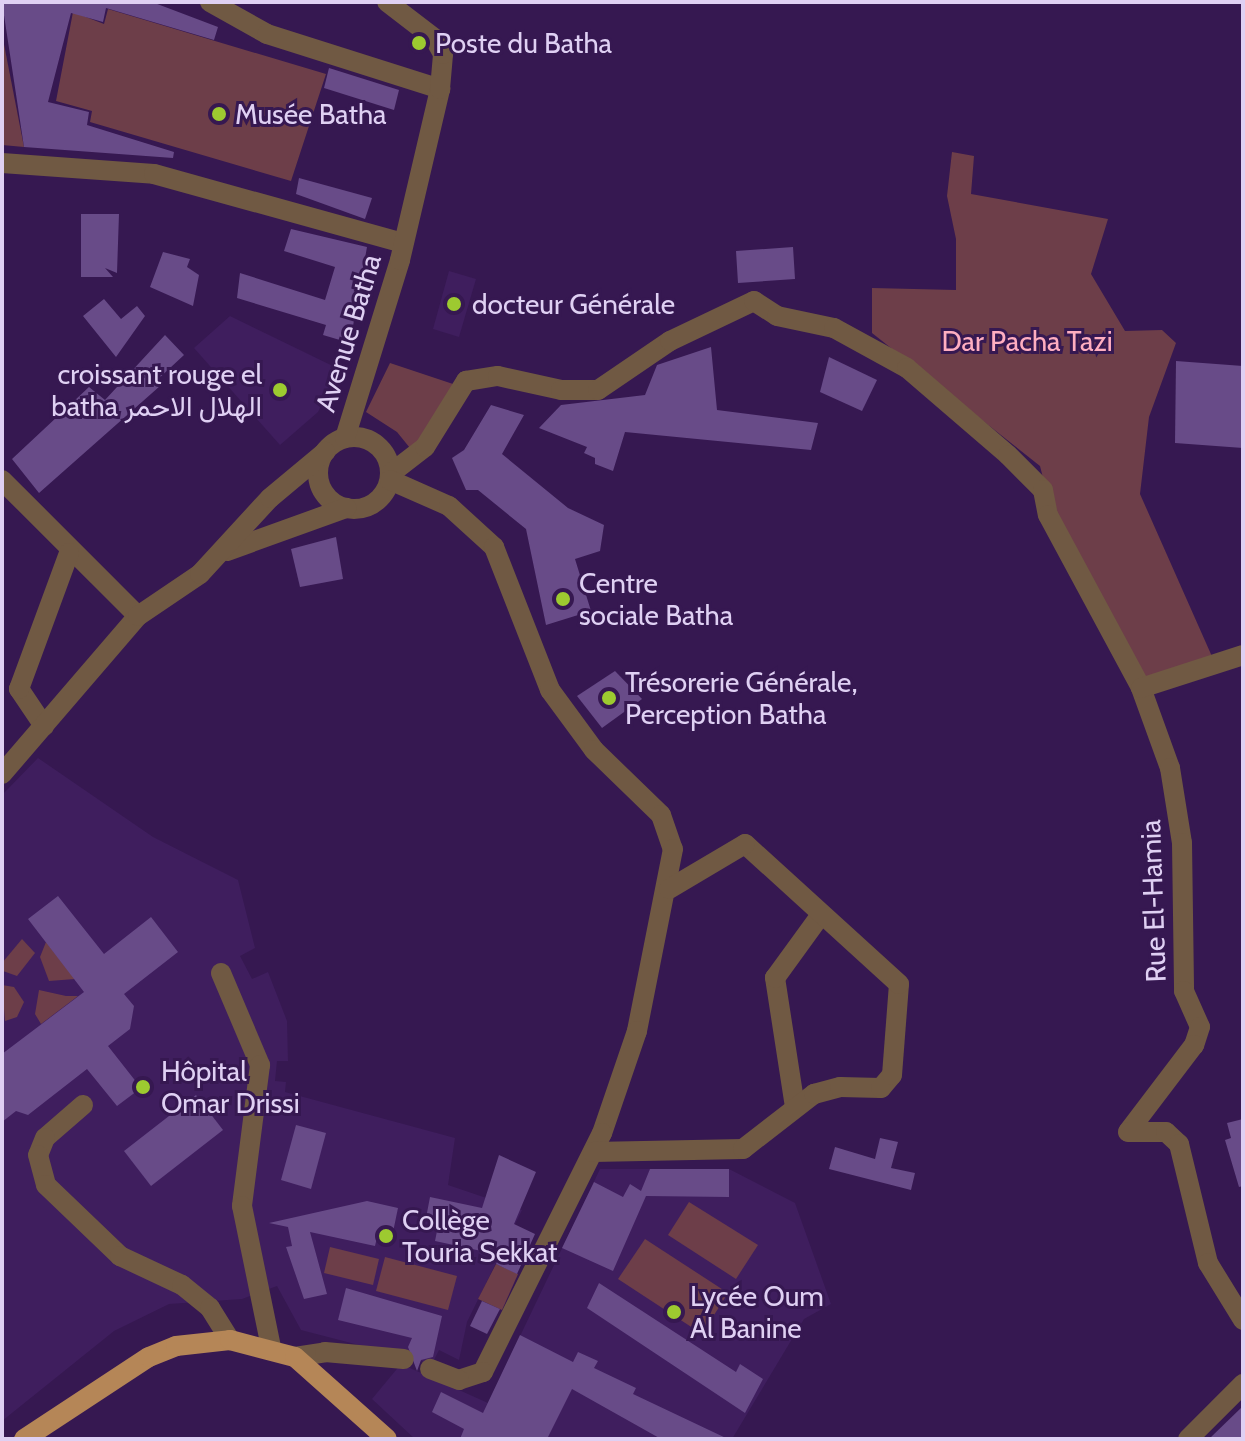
<!DOCTYPE html>
<meta charset="utf-8">
<style>
body{margin:0}
#map{position:relative;width:1245px;height:1441px;overflow:hidden;background:#361851;font-family:Cabin,Vazirmatn,sans-serif}
div>[style]{position:absolute}
.built>*{inset:0;background:#3f1e5e}
.green>*{inset:0;background:#6d3e49}
.building>*{inset:0;background:#684b88}
.minor>*{height:20px;margin:-10px;padding:0 10px;transform-origin:10px;border-radius:10px;background:#705943}
.minor>.ring{margin:-10px;padding:0;box-sizing:content-box;background:none;border:20px solid #705943;border-radius:50%}
.major>*{height:20px;margin:-10px;padding:0 10px;transform-origin:10px;border-radius:10px;background:#b58657}
.dots>*{width:22px;height:22px;translate:-50% -50%;box-sizing:border-box;border:4px solid #361851;border-radius:50%}
span{translate:-50% -50%;white-space:nowrap;text-align:center;line-height:1.15;-webkit-text-stroke:6px #361851;paint-order:stroke}
.poi-label{font-size:28px;color:#dfd0f3}
.left{translate:0 -50%;text-align:left}
.right{translate:-100% -50%;text-align:right}
.street-label{font-size:28px;color:#dfd0f3}
.park-label{font-size:28px;color:#feaec0}
.frame{position:absolute;inset:0;border:4px solid #dfd0f3;pointer-events:none}
</style>
<div id="map">
<div class="built">
<div style="clip-path:polygon(449px 271px,476px 279px,459px 337px,433px 329px)"></div>
<div style="clip-path:polygon(230px 316px,339px 369px,318px 412px,280px 445px,194px 348px)"></div>
<div style="clip-path:polygon(38px 758px,153px 837px,238px 880px,255px 948px,240px 956px,252px 979px,268px 972px,287px 1021px,288px 1061px,277px 1061px,275px 1081px,286px 1082px,285px 1092px,455px 1138px,448px 1185px,522px 1210px,467px 1322px,459px 1360px,439px 1350px,432px 1364px,301px 1330px,277px 1286px,242px 1299px,169px 1304px,114px 1331px,2px 1421px,2px 795px)"></div>
<div style="clip-path:polygon(600px 1169px,729px 1169px,795px 1203px,831px 1304px,804px 1319px,732px 1439px,415px 1439px,372px 1399px,401px 1364px,488px 1403px)"></div>
</div>
<div class="green">
<div style="clip-path:polygon(108px 9px,326px 74px,291px 181px,90px 122px,92px 111px,56px 101px,73px 12px,104px 24px)"></div>
<div style="clip-path:polygon(2px 34px,24px 147px,2px 145px)"></div>
<div style="clip-path:polygon(952px 152px,974px 156px,971px 194px,1108px 219px,1091px 274px,1125px 331px,1162px 330px,1176px 343px,1149px 417px,1140px 494px,1214px 661px,1140px 685px,1054px 521px,1040px 466px,872px 333px,872px 288px,956px 290px,956px 239px,947px 196px)"></div>
<div style="clip-path:polygon(390px 363px,462px 387px,414px 453px,397px 432px,366px 412px)"></div>
<div style="clip-path:polygon(22px 939px,35px 953px,17px 976px,3px 971px,2px 963px)"></div>
<div style="clip-path:polygon(46px 942px,75px 979px,49px 981px,40px 957px)"></div>
<div style="clip-path:polygon(2px 985px,14px 987px,24px 1002px,17px 1017px,5px 1021px)"></div>
<div style="clip-path:polygon(39px 990px,66px 996px,78px 996px,41px 1024px,35px 1014px)"></div>
<div style="clip-path:polygon(689px 1202px,758px 1245px,736px 1279px,668px 1235px)"></div>
<div style="clip-path:polygon(645px 1239px,728px 1293px,702px 1334px,618px 1279px)"></div>
<div style="clip-path:polygon(330px 1247px,379px 1259px,373px 1285px,324px 1273px)"></div>
<div style="clip-path:polygon(385px 1257px,457px 1276px,448px 1310px,376px 1291px)"></div>
<div style="clip-path:polygon(496px 1264px,518px 1274px,502px 1310px,478px 1299px)"></div>
</div>
<div class="building">
<div style="clip-path:polygon(2px 2px,152px 2px,218px 27px,214px 40px,106px 8px,103px 22px,71px 13px,48px 102px,89px 112px,87px 125px,174px 152px,173px 158px,24px 147px)"></div>
<div style="clip-path:polygon(329px 68px,399px 90px,394px 110px,324px 88px)"></div>
<div style="clip-path:polygon(299px 178px,372px 198px,365px 219px,296px 194px)"></div>
<div style="clip-path:polygon(81px 214px,119px 214px,117px 273px,105px 268px,113px 277px,81px 277px)"></div>
<div style="clip-path:polygon(291px 229px,367px 247px,350px 343px,323px 335px,326px 325px,237px 298px,240px 273px,325px 300px,335px 267px,284px 251px)"></div>
<div style="clip-path:polygon(793px 247px,795px 279px,738px 283px,736px 251px)"></div>
<div style="clip-path:polygon(163px 252px,190px 259px,187px 267px,199px 275px,193px 306px,150px 287px)"></div>
<div style="clip-path:polygon(104px 299px,121px 319px,137px 306px,145px 316px,116px 357px,83px 316px)"></div>
<div style="clip-path:polygon(165px 335px,184px 355px,156px 381px,160px 386px,39px 493px,12px 459px,89px 387px,105px 400px)"></div>
<div style="clip-path:polygon(711px 347px,717px 410px,818px 423px,811px 450px,625px 432px,613px 471px,595px 464px,595px 458px,584px 453px,587px 447px,539px 428px,561px 405px,645px 395px,657px 365px)"></div>
<div style="clip-path:polygon(829px 357px,877px 380px,862px 411px,820px 392px)"></div>
<div style="clip-path:polygon(1176px 361px,1243px 366px,1243px 448px,1175px 443px)"></div>
<div style="clip-path:polygon(491px 405px,524px 415px,502px 454px,568px 508px,604px 525px,600px 551px,575px 559px,591px 611px,546px 625px,526px 529px,478px 490px,466px 490px,452px 458px,464px 450px)"></div>
<div style="clip-path:polygon(336px 537px,343px 579px,300px 587px,291px 549px)"></div>
<div style="clip-path:polygon(615px 671px,642px 699px,602px 728px,577px 696px)"></div>
<div style="clip-path:polygon(58px 896px,104px 954px,151px 917px,178px 952px,124px 994px,134px 1006px,130px 1029px,108px 1046px,141px 1088px,117px 1106px,87px 1069px,28px 1115px,16px 1111px,2px 1122px,2px 1054px,84px 992px,28px 919px)"></div>
<div style="clip-path:polygon(196px 1095px,223px 1130px,151px 1186px,124px 1151px)"></div>
<div style="clip-path:polygon(1243px 1119px,1243px 1186px,1239px 1187px,1225px 1140px,1231px 1138px,1227px 1123px)"></div>
<div style="clip-path:polygon(296px 1125px,326px 1133px,311px 1189px,281px 1180px)"></div>
<div style="clip-path:polygon(880px 1138px,898px 1142px,891px 1168px,915px 1173px,911px 1190px,829px 1169px,835px 1147px,875px 1159px)"></div>
<div style="clip-path:polygon(499px 1155px,536px 1172px,514px 1224px,535px 1234px,517px 1274px,496px 1264px,500px 1255px,435px 1241px,439px 1221px,426px 1218px,430px 1197px,482px 1208px)"></div>
<div style="clip-path:polygon(650px 1169px,729px 1169px,729px 1197px,646px 1196px,613px 1271px,562px 1248px,594px 1182px,623px 1197px,630px 1184px,641px 1191px)"></div>
<div style="clip-path:polygon(367px 1201px,398px 1208px,393px 1232px,379px 1229px,375px 1246px,310px 1232px,327px 1294px,304px 1299px,286px 1247px,292px 1246px,288px 1227px,269px 1223px)"></div>
<div style="clip-path:polygon(599px 1283px,736px 1372px,740px 1364px,763px 1379px,745px 1413px,587px 1308px)"></div>
<div style="clip-path:polygon(346px 1288px,442px 1316px,433px 1357px,421px 1360px,417px 1371px,408px 1347px,412px 1338px,338px 1320px)"></div>
<div style="clip-path:polygon(482px 1301px,500px 1309px,487px 1334px,470px 1326px)"></div>
<div style="clip-path:polygon(520px 1335px,573px 1362px,578px 1352px,598px 1361px,594px 1368px,636px 1388px,633px 1394px,728px 1439px,661px 1439px,572px 1389px,547px 1439px,460px 1439px,464px 1429px,432px 1412px,441px 1392px,483px 1413px)"></div>
<div style="clip-path:polygon(1243px 1406px,1243px 1439px,1209px 1439px)"></div>
</div>
<div class="minor">
<div style="left:210px;top:2px;width:65px;rotate:29.3deg"></div>
<div style="left:267px;top:34px;width:182px;rotate:17.6deg"></div>
<div style="left:2px;top:163px;width:152px;rotate:4.1deg"></div>
<div style="left:154px;top:174px;width:258px;rotate:15.5deg"></div>
<div class="ring" style="left:318px;top:437px;width:52px;height:52px"></div>
<div style="left:345px;top:438px;width:186px;rotate:-72.8deg"></div>
<div style="left:400px;top:260px;width:176px;rotate:-76.8deg"></div>
<div style="left:440px;top:89px;width:35px;rotate:-85deg"></div>
<div style="left:443px;top:54px;width:18px;rotate:-119deg"></div>
<div style="left:434px;top:38px;width:59px;rotate:-142.5deg"></div>
<div style="left:390px;top:474px;width:44px;rotate:-37.6deg"></div>
<div style="left:425px;top:447px;width:78px;rotate:-58.2deg"></div>
<div style="left:466px;top:381px;width:32px;rotate:-9deg"></div>
<div style="left:498px;top:376px;width:65px;rotate:12.5deg"></div>
<div style="left:561px;top:390px;width:37px"></div>
<div style="left:598px;top:390px;width:87px;rotate:-34.2deg"></div>
<div style="left:670px;top:341px;width:93px;rotate:-25.5deg"></div>
<div style="left:754px;top:301px;width:27px;rotate:33deg"></div>
<div style="left:777px;top:316px;width:58px;rotate:11.9deg"></div>
<div style="left:834px;top:328px;width:83px;rotate:28.7deg"></div>
<div style="left:907px;top:368px;width:133px;rotate:40.7deg"></div>
<div style="left:1008px;top:455px;width:49px;rotate:45deg"></div>
<div style="left:1043px;top:490px;width:25px;rotate:79deg"></div>
<div style="left:1048px;top:515px;width:196px;rotate:61.7deg"></div>
<div style="left:1141px;top:688px;width:85px;rotate:70.1deg"></div>
<div style="left:1170px;top:768px;width:76px;rotate:80.9deg"></div>
<div style="left:1182px;top:843px;width:148px;rotate:89.2deg"></div>
<div style="left:1184px;top:991px;width:39px;rotate:66deg"></div>
<div style="left:1200px;top:1027px;width:19px;rotate:108deg"></div>
<div style="left:1194px;top:1045px;width:109px;rotate:127.2deg"></div>
<div style="left:1128px;top:1132px;width:38px"></div>
<div style="left:1166px;top:1132px;width:18px;rotate:43deg"></div>
<div style="left:1179px;top:1144px;width:122px;rotate:76.3deg"></div>
<div style="left:1208px;top:1263px;width:67px;rotate:58.4deg"></div>
<div style="left:2px;top:480px;width:192px;rotate:45deg"></div>
<div style="left:390px;top:480px;width:64px;rotate:23.8deg"></div>
<div style="left:449px;top:506px;width:61px;rotate:42.3deg"></div>
<div style="left:494px;top:547px;width:154px;rotate:68.6deg"></div>
<div style="left:550px;top:690px;width:74px;rotate:53.7deg"></div>
<div style="left:594px;top:750px;width:93px;rotate:44.1deg"></div>
<div style="left:661px;top:815px;width:36px;rotate:71deg"></div>
<div style="left:673px;top:849px;width:186px;rotate:101.2deg"></div>
<div style="left:637px;top:1031px;width:108px;rotate:108.9deg"></div>
<div style="left:602px;top:1133px;width:267px;rotate:116.5deg"></div>
<div style="left:483px;top:1372px;width:25px;rotate:162deg"></div>
<div style="left:459px;top:1380px;width:31px;rotate:-159deg"></div>
<div style="left:227px;top:551px;width:127px;rotate:-19.9deg"></div>
<div style="left:1141px;top:688px;width:107px;rotate:-17.9deg"></div>
<div style="left:44px;top:726px;width:45px;rotate:-124deg"></div>
<div style="left:19px;top:689px;width:145px;rotate:-69.8deg"></div>
<div style="left:2px;top:774px;width:208px;rotate:-49.3deg"></div>
<div style="left:138px;top:616px;width:75px;rotate:-34.1deg"></div>
<div style="left:200px;top:574px;width:103px;rotate:-47.4deg"></div>
<div style="left:270px;top:498px;width:72px;rotate:-39.9deg"></div>
<div style="left:221px;top:973px;width:100px;rotate:67deg"></div>
<div style="left:260px;top:1065px;width:142px;rotate:97.3deg"></div>
<div style="left:242px;top:1206px;width:144px;rotate:78.4deg"></div>
<div style="left:83px;top:1105px;width:50px;rotate:139deg"></div>
<div style="left:45px;top:1138px;width:18px;rotate:112deg"></div>
<div style="left:38px;top:1155px;width:31px;rotate:75deg"></div>
<div style="left:46px;top:1185px;width:103px;rotate:43.8deg"></div>
<div style="left:120px;top:1256px;width:68px;rotate:25.1deg"></div>
<div style="left:182px;top:1285px;width:36px;rotate:39deg"></div>
<div style="left:210px;top:1308px;width:38px;rotate:58deg"></div>
<div style="left:795px;top:1107px;width:131px;rotate:-98.8deg"></div>
<div style="left:775px;top:978px;width:77px;rotate:-54deg"></div>
<div style="left:593px;top:1152px;width:150px;rotate:-1.1deg"></div>
<div style="left:743px;top:1149px;width:90px;rotate:-37.8deg"></div>
<div style="left:814px;top:1094px;width:27px;rotate:-15deg"></div>
<div style="left:840px;top:1087px;width:41px;rotate:1.4deg"></div>
<div style="left:881px;top:1088px;width:17px;rotate:-50deg"></div>
<div style="left:892px;top:1075px;width:91px;rotate:-85.6deg"></div>
<div style="left:899px;top:984px;width:208px;rotate:-137.7deg"></div>
<div style="left:745px;top:844px;width:88px;rotate:149.4deg"></div>
<div style="left:295px;top:1357px;width:30px;rotate:-9deg"></div>
<div style="left:325px;top:1352px;width:79px;rotate:5.1deg"></div>
<div style="left:1188px;top:1439px;width:78px;rotate:-45deg"></div>
</div>
<div class="major">
<div style="left:24px;top:1439px;width:149px;rotate:-33.3deg"></div>
<div style="left:149px;top:1357px;width:29px;rotate:-22deg"></div>
<div style="left:176px;top:1346px;width:54px;rotate:-6.3deg"></div>
<div style="left:230px;top:1340px;width:67px;rotate:14.7deg"></div>
<div style="left:295px;top:1357px;width:123px;rotate:41.7deg"></div>
</div>
<div class="dots">
<div style="left:419px;top:43px;background:#9dca30"></div>
<div style="left:219px;top:114px;background:#9dca30"></div>
<div style="left:454px;top:304px;background:#9dca30"></div>
<div style="left:280px;top:390px;background:#9dca30"></div>
<div style="left:563px;top:599px;background:#9dca30"></div>
<div style="left:609px;top:698px;background:#9dca30"></div>
<div style="left:143px;top:1087px;background:#9dca30"></div>
<div style="left:386px;top:1236px;background:#9dca30"></div>
<div style="left:674px;top:1312px;background:#9dca30"></div>
</div>
<div class="poi-label">
<span class="left" style="left:435px;top:43px">Poste du Batha</span>
<span class="left" style="left:235px;top:114px">Musée Batha</span>
<span class="left" style="left:472px;top:304px">docteur Générale</span>
<span class="right" style="left:262px;top:390px">croissant rouge el<br>batha الهلال الاحمر</span>
<span class="left" style="left:579px;top:599px">Centre<br>sociale Batha</span>
<span class="left" style="left:625px;top:698px">Trésorerie Générale,<br>Perception Batha</span>
<span class="left" style="left:161px;top:1087px">Hôpital<br>Omar Drissi</span>
<span class="left" style="left:402px;top:1236px">Collège<br>Touria Sekkat</span>
<span class="left" style="left:690px;top:1312px">Lycée Oum<br>Al Banine</span>
</div>
<div class="street-label">
<span style="left:348px;top:333px;rotate:-73deg">Avenue Batha</span>
<span style="left:1153px;top:901px;rotate:-92deg">Rue El-Hamia</span>
</div>
<div class="park-label">
<span style="left:1027px;top:341px">Dar Pacha Tazi</span>
</div>
<div class="frame"></div>
</div>
